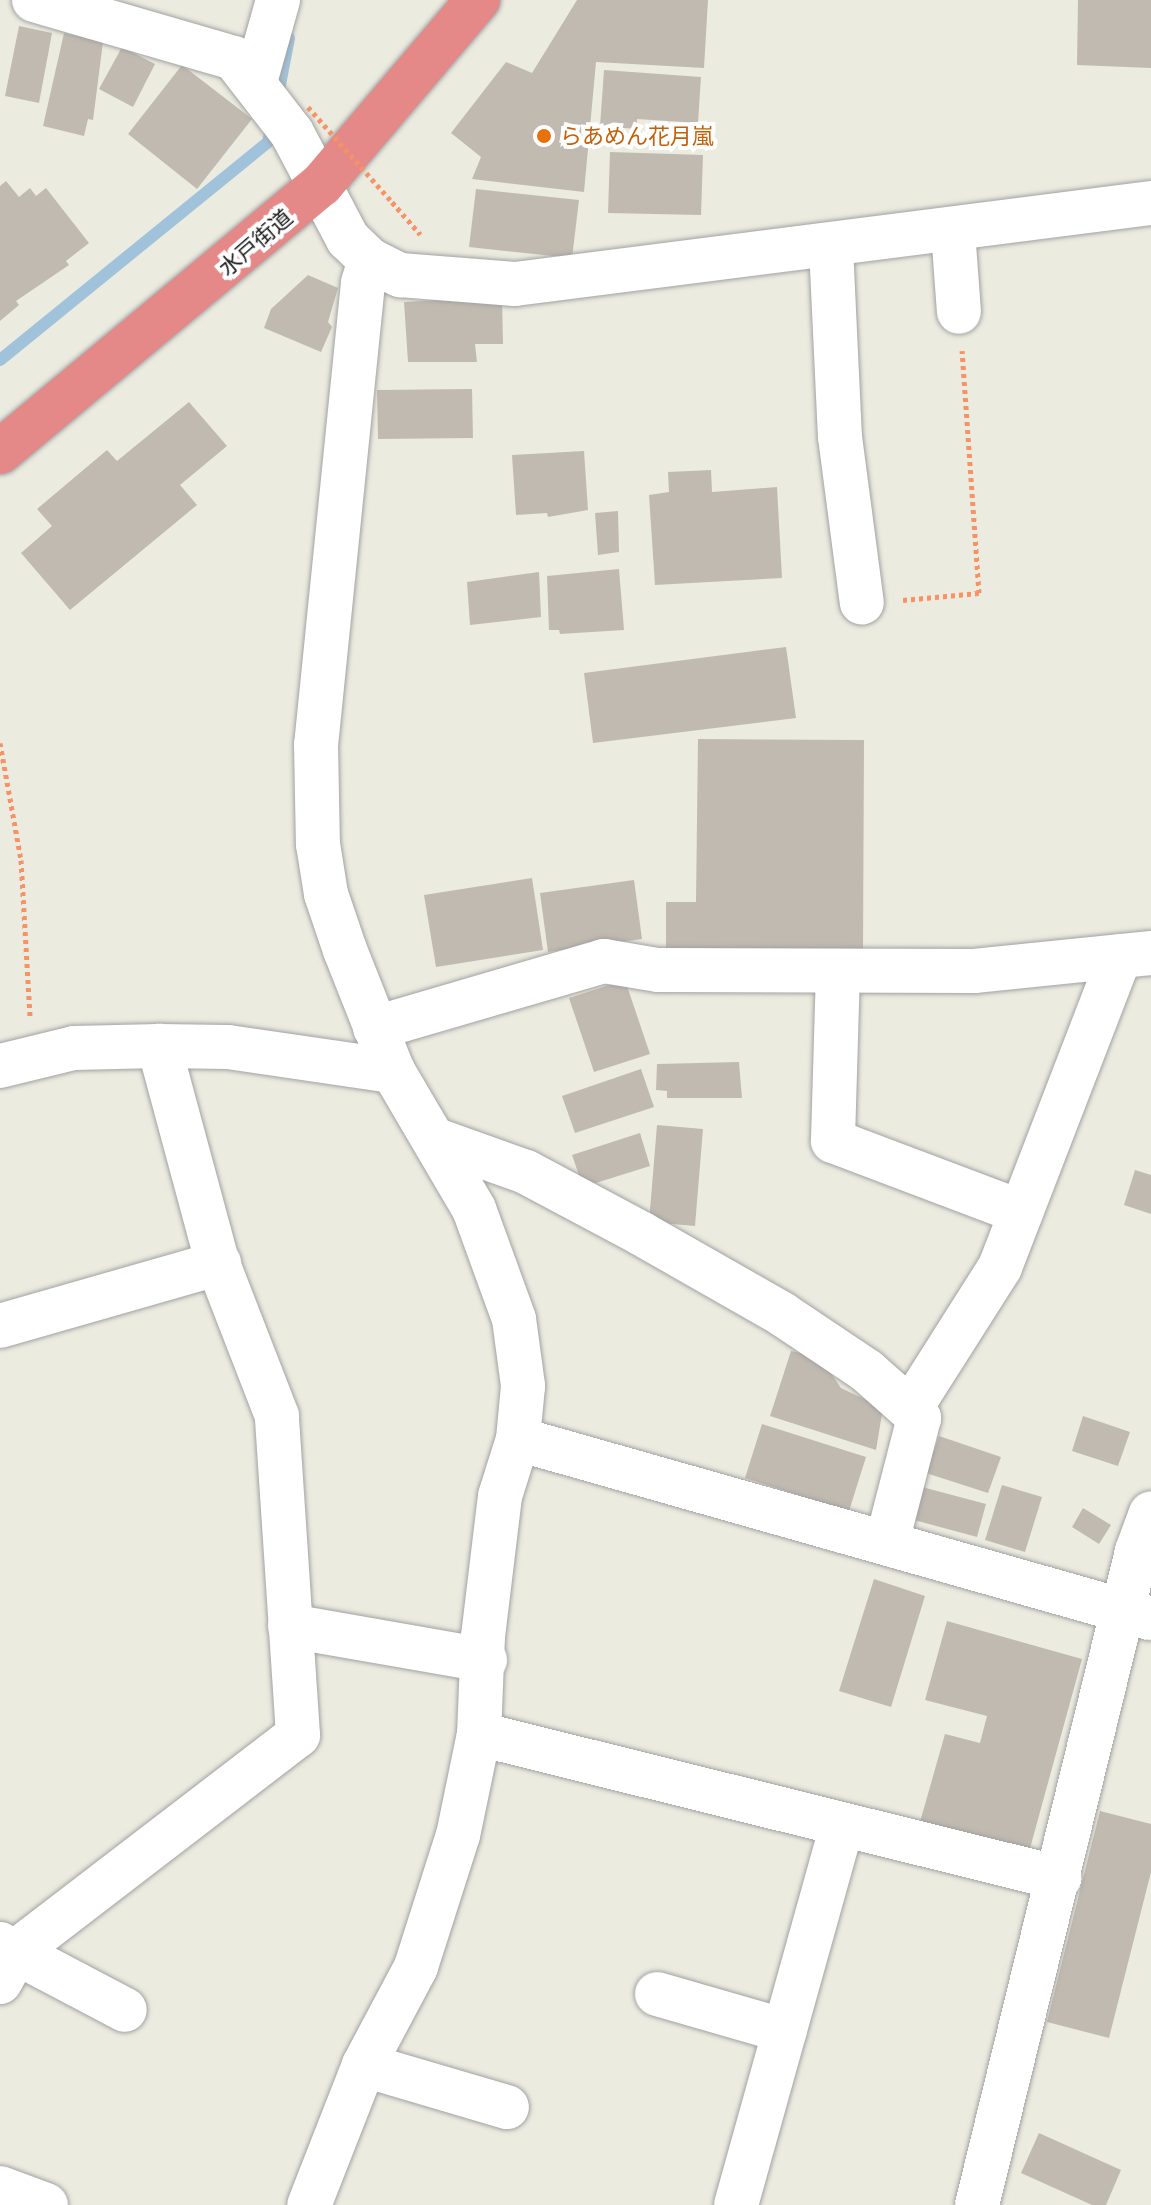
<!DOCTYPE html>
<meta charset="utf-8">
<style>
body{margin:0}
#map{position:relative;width:1151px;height:2205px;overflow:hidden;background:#ecebe0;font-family:Lato,"Noto Sans JP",sans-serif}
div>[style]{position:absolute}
.stream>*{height:12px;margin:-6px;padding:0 6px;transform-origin:6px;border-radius:6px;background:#a0c2da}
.building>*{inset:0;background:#c1bab0}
.path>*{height:5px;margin-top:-2.5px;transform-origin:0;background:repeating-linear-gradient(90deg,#f79266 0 4px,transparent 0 8px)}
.roads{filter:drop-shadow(0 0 2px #a2a2a2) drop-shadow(0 0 2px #a2a2a2)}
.minor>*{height:44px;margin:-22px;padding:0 22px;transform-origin:22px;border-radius:22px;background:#fff}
.highway>*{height:44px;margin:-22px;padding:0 22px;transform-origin:22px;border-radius:22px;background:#e48987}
.path-bridge>*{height:5px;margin-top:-2.5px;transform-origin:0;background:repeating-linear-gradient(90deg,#f79266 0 4px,transparent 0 8px)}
.dots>*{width:22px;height:22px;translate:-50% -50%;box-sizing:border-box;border:4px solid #fff;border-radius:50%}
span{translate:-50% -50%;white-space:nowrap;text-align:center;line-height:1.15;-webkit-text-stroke:8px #fff;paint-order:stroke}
.food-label{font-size:22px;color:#c56008}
.left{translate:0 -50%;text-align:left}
.street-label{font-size:22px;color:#1b1b1b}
</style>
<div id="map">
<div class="stream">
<div style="left:278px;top:95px;width:58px;rotate:-79.1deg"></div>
<div style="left:0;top:360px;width:345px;rotate:-39.1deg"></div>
<div style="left:268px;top:142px;width:17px;rotate:-77deg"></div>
</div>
<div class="building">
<div style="clip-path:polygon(577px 0,708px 0,704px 68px,596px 62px,584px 192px,472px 179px,481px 157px,451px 133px,506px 62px,532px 73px)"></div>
<div style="clip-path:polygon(1078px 0,1151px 0,1151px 68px,1077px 65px)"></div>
<div style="clip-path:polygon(19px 26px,52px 33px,39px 103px,5px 96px)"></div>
<div style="clip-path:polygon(64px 33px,103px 42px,93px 120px,88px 119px,84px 136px,43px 126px)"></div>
<div style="clip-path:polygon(122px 47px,155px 64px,133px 107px,99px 89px)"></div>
<div style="clip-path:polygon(182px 65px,252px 119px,197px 189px,128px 134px)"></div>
<div style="clip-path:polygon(604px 70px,701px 77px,698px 123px,637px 119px,637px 129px,600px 126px)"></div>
<div style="clip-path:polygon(610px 152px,703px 155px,701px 215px,608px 213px)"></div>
<div style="clip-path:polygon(6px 181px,19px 197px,30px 188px,36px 196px,46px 188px,89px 243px,66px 261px,69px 265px,16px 301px,19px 305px,0 321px,0 186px)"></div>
<div style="clip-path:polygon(476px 189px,579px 200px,572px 258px,469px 247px)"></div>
<div style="clip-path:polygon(308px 275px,338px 288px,328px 322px,332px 327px,321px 352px,264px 328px,271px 309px)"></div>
<div style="clip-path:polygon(502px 297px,503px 344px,475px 344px,477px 362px,408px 362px,404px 302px)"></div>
<div style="clip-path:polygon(472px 389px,473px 438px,378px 439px,377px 390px)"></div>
<div style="clip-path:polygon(189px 402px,227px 446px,180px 485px,197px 505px,70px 610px,21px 553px,52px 526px,37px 509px,107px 450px,117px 461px)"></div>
<div style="clip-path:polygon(584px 451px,588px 510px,548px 517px,547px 513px,516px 515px,512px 455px)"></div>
<div style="clip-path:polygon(711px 470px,712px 492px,777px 487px,782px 578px,655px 585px,649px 495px,669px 492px,668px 472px)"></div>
<div style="clip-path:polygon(618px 511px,619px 552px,598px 555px,595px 513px)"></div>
<div style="clip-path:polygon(619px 569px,624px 630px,560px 634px,559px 630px,549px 630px,547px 576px)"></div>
<div style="clip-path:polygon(539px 572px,541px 617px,470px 625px,467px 582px)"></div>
<div style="clip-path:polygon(786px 647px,796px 718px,593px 743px,584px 673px)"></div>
<div style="clip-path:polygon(698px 739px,864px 740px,863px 954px,666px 952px,666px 902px,696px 902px)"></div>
<div style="clip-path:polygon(532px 878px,543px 950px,436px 967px,424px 895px)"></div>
<div style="clip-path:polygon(634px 880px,642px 939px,548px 952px,540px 893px)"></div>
<div style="clip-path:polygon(625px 980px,650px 1054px,594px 1072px,569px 998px)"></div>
<div style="clip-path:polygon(739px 1062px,742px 1098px,667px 1098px,667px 1091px,656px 1090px,657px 1064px)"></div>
<div style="clip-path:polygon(641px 1069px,654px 1107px,575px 1133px,562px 1096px)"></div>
<div style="clip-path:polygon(657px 1125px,703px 1129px,695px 1226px,649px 1222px)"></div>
<div style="clip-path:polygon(640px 1133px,650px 1166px,583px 1187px,572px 1155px)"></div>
<div style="clip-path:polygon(1135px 1170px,1151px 1175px,1151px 1214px,1124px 1205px)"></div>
<div style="clip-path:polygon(791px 1351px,820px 1357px,841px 1388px,883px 1408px,876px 1450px,770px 1416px)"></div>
<div style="clip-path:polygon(1083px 1416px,1130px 1432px,1118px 1466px,1072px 1451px)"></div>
<div style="clip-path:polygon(762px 1424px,866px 1457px,849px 1511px,745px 1478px)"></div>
<div style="clip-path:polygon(939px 1436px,1001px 1457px,988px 1493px,926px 1473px)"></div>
<div style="clip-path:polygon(1002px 1485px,1042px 1497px,1025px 1552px,985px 1540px)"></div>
<div style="clip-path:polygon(922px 1487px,986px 1504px,977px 1537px,914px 1520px)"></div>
<div style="clip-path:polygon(1083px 1508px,1111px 1525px,1099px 1544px,1072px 1527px)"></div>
<div style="clip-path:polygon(874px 1579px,925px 1596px,891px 1707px,839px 1691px)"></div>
<div style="clip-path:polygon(947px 1621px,1082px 1659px,1029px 1852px,920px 1822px,945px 1734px,980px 1743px,987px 1716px,925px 1700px)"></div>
<div style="clip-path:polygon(1100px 1811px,1151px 1824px,1151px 1872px,1109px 2038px,1047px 2022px)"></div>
<div style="clip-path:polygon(1039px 2133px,1121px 2170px,1106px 2205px,1092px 2205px,1021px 2173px)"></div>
</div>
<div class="path">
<div style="left:392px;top:202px;width:43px;rotate:48.8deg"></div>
<div style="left:903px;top:600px;width:76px;rotate:-5.3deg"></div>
<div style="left:979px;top:593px;width:243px;rotate:-94deg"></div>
<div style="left:0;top:743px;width:119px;rotate:79.8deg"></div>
<div style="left:21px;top:860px;width:157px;rotate:86.7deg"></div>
</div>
<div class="roads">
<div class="minor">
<div style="left:34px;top:0;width:208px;rotate:16.2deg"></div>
<div style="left:234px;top:58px;width:95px;rotate:52.3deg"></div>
<div style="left:292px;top:133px;width:120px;rotate:62.2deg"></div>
<div style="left:348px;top:239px;width:30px;rotate:44deg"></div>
<div style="left:370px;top:260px;width:24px;rotate:107deg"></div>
<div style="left:363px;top:283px;width:463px;rotate:95.8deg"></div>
<div style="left:316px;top:744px;width:100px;rotate:88.9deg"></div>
<div style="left:318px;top:844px;width:51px;rotate:80.9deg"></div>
<div style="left:326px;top:894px;width:59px;rotate:71.3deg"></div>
<div style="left:345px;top:950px;width:130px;rotate:68.4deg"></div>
<div style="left:393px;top:1071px;width:160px;rotate:59.6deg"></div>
<div style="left:474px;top:1209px;width:117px;rotate:70deg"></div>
<div style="left:514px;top:1319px;width:68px;rotate:82.3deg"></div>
<div style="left:523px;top:1386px;width:53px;rotate:95.4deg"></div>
<div style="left:518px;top:1439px;width:60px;rotate:107.5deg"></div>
<div style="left:500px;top:1496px;width:141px;rotate:96.9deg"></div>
<div style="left:483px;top:1636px;width:98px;rotate:92.3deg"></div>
<div style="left:479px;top:1734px;width:103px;rotate:101.7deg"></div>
<div style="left:458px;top:1835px;width:139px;rotate:107.7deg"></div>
<div style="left:416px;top:1967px;width:111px;rotate:118deg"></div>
<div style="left:364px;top:2065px;width:150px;rotate:111.4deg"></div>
<div style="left:255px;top:82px;width:85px;rotate:-74.3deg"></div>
<div style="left:953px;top:231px;width:81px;rotate:85.8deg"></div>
<div style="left:831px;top:247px;width:190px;rotate:87.3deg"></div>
<div style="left:840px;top:437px;width:167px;rotate:82.5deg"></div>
<div style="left:370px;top:260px;width:34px;rotate:27deg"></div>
<div style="left:400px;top:275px;width:115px;rotate:4.5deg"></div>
<div style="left:515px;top:284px;width:641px;rotate:-7.26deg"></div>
<div style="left:838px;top:971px;width:170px;rotate:91.7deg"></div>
<div style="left:833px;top:1141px;width:201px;rotate:20.7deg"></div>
<div style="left:375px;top:1028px;width:239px;rotate:-16.3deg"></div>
<div style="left:604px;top:961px;width:55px;rotate:9.5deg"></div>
<div style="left:658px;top:970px;width:316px;rotate:0.2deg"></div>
<div style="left:974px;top:971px;width:178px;rotate:-5.8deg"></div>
<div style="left:0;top:1066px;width:76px;rotate:-13.7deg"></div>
<div style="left:74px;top:1048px;width:85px;rotate:-1.3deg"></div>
<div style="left:159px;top:1046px;width:69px;rotate:0.8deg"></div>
<div style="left:228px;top:1047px;width:167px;rotate:8.3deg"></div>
<div style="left:439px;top:1141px;width:92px;rotate:19.6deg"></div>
<div style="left:526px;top:1172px;width:132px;rotate:28.1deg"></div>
<div style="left:642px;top:1234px;width:161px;rotate:29.7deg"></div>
<div style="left:782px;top:1314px;width:102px;rotate:33.8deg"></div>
<div style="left:867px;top:1371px;width:57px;rotate:41.5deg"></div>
<div style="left:910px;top:1409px;width:13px;rotate:45deg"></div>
<div style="left:919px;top:1418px;width:128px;rotate:104.5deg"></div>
<div style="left:0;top:1326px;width:228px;rotate:-16deg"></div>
<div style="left:910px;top:1409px;width:168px;rotate:-57.6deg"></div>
<div style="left:1000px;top:1267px;width:333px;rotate:-68.9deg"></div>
<div style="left:518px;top:1439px;width:656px;rotate:15.84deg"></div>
<div style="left:290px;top:1626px;width:198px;rotate:9.9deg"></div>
<div style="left:479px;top:1734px;width:598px;rotate:13.94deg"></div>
<div style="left:0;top:1944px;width:141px;rotate:27.8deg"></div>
<div style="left:0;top:1982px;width:37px;rotate:-61deg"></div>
<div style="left:18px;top:1950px;width:353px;rotate:-37.5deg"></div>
<div style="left:298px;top:1735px;width:320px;rotate:-93.8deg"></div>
<div style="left:277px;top:1416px;width:166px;rotate:-111.2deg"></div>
<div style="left:217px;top:1261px;width:223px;rotate:-105.1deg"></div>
<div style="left:657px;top:1994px;width:133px;rotate:16.1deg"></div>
<div style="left:364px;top:2065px;width:149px;rotate:16.4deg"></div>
<div style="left:0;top:2188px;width:49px;rotate:20.3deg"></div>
<div style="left:736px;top:2205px;width:394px;rotate:-74.4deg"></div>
<div style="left:977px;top:2205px;width:673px;rotate:-76.25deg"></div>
<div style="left:1137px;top:1551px;width:40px;rotate:-69.8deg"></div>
</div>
<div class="highway">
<div style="left:0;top:452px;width:418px;rotate:-39.8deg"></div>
<div style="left:321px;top:185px;width:243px;rotate:-49.7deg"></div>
</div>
</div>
<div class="path-bridge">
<div style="left:308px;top:107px;width:127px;rotate:48.5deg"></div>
</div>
<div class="dots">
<div style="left:544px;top:136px;background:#e8710a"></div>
</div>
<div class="food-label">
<span class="left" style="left:560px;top:136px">らあめん花月嵐</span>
</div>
<div class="street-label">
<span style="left:255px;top:242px;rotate:-41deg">水戸街道</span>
</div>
</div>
